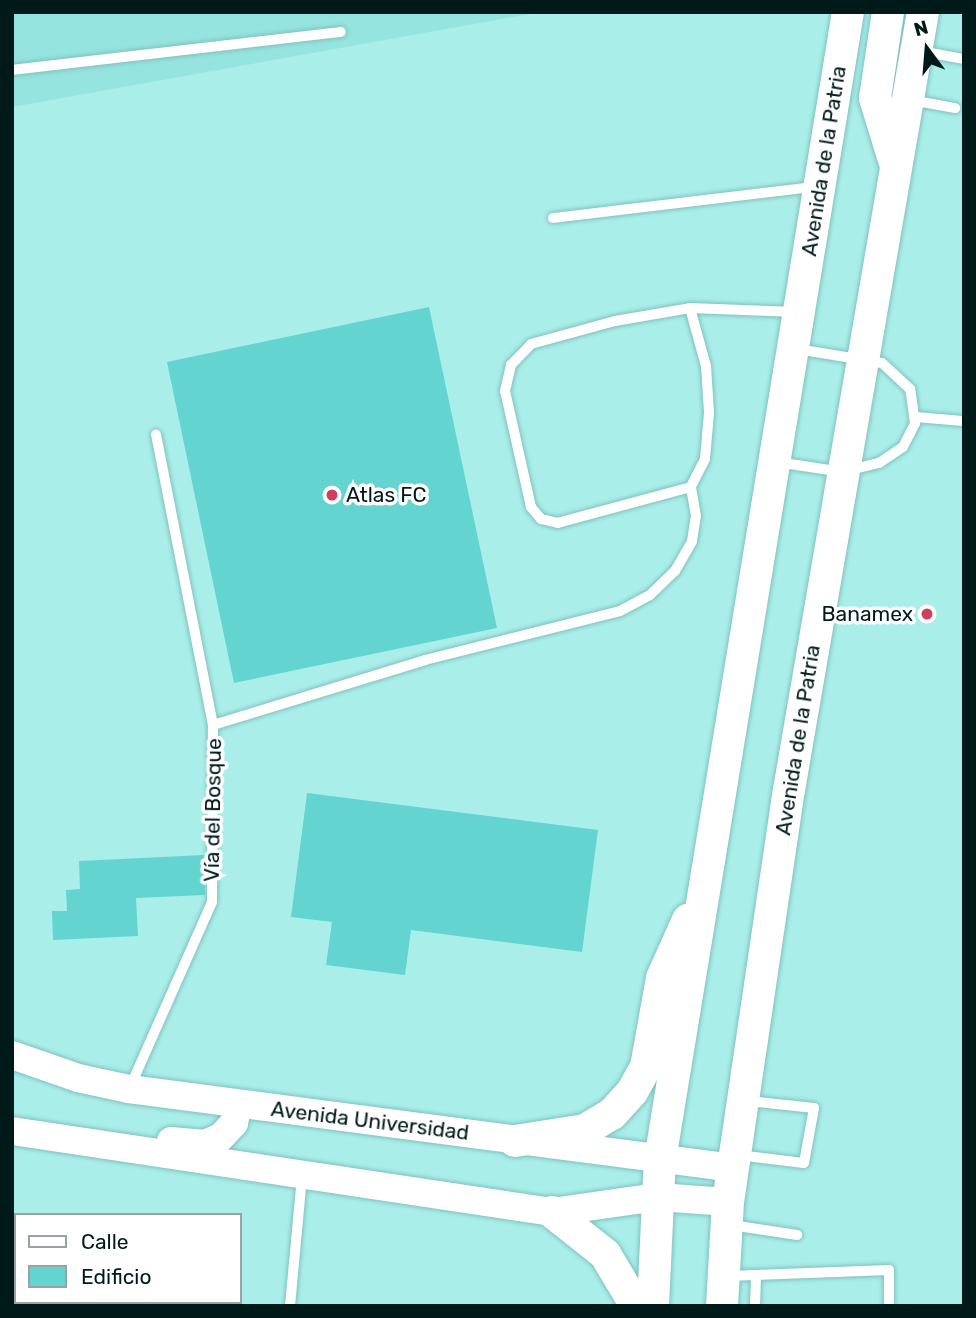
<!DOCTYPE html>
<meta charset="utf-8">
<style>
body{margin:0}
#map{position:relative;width:976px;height:1318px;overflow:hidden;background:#aaeeea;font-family:Rubik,sans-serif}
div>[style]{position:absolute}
.built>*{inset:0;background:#96e4df}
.building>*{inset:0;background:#63d4cf}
.roads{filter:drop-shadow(0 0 2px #80c2be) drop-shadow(0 0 2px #80c2be)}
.lane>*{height:10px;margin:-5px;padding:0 5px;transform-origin:5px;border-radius:5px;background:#fff}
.secondary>*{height:28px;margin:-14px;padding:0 14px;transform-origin:14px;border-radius:14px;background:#fff}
.primary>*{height:32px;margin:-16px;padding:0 16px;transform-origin:16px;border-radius:16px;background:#fff}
.dots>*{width:19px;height:19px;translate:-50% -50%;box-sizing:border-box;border:4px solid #fff;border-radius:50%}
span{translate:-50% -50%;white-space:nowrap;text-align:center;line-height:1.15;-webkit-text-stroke:7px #fff;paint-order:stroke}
.street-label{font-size:21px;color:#001a19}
.poi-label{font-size:21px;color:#001a19}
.left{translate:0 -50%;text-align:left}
.right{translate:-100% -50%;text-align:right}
.frame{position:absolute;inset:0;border:14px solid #001a19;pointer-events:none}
.legend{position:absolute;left:14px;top:1213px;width:228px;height:91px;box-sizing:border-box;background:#fff;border:2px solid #99a3a3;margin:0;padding:9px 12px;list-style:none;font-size:21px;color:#001a19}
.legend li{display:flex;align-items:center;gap:14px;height:35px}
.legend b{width:35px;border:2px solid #99a3a3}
.north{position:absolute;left:892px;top:14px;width:70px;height:70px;-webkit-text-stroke:5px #fff;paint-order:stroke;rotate:344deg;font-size:19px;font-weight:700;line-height:28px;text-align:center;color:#001a19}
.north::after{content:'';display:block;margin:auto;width:24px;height:32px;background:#001a19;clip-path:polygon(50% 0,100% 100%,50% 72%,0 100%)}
</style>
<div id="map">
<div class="built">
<div style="clip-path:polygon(12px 12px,541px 12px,12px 107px)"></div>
</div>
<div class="building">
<div style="clip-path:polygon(429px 307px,497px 628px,234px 683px,167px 362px)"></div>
<div style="clip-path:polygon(307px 793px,598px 830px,582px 952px,411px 930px,405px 975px,326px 965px,332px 922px,291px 917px)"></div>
<div style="clip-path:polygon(204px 855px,205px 895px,136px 898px,138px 936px,53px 940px,52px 911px,67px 911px,66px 890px,80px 889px,79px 861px)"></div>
</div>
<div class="roads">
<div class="lane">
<div style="left:920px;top:51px;width:45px;rotate:10.3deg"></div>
<div style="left:12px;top:70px;width:331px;rotate:-6.6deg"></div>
<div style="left:911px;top:100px;width:45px;rotate:10.3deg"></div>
<div style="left:553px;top:218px;width:262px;rotate:-6.8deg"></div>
<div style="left:690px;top:308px;width:60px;rotate:74.6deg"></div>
<div style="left:706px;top:366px;width:47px;rotate:86.3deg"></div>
<div style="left:709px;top:413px;width:46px;rotate:95deg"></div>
<div style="left:705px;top:459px;width:31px;rotate:117deg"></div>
<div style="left:691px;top:487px;width:138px;rotate:164.9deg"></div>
<div style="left:558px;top:523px;width:17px;rotate:-167deg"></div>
<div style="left:541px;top:519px;width:16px;rotate:-130deg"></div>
<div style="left:531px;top:507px;width:119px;rotate:-102.6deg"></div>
<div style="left:505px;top:391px;width:27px;rotate:-77deg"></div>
<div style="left:511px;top:365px;width:29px;rotate:-46deg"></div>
<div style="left:531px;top:344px;width:87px;rotate:-15.3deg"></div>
<div style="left:615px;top:321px;width:76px;rotate:-9.8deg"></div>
<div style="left:690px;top:308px;width:106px;rotate:2.2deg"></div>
<div style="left:915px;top:417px;width:49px;rotate:4.7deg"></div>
<div style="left:777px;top:462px;width:66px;rotate:8.7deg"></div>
<div style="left:842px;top:472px;width:38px;rotate:-14deg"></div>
<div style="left:879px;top:463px;width:29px;rotate:-34deg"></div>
<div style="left:903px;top:447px;width:27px;rotate:-63deg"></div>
<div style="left:915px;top:423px;width:34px;rotate:-98deg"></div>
<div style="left:910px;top:389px;width:38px;rotate:-137deg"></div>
<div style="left:882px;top:363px;width:86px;rotate:-170.6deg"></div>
<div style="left:213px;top:725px;width:222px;rotate:-17deg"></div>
<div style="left:425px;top:660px;width:201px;rotate:-14.1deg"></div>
<div style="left:620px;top:611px;width:34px;rotate:-28deg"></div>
<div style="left:650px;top:595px;width:35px;rotate:-44deg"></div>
<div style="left:675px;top:571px;width:34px;rotate:-60deg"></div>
<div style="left:692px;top:541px;width:25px;rotate:-81deg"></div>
<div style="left:696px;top:516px;width:29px;rotate:-100deg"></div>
<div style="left:131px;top:1085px;width:200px;rotate:-66.1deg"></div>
<div style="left:212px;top:902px;width:177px;rotate:-89.7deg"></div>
<div style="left:213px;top:725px;width:296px;rotate:-101.1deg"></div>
<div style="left:738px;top:1155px;width:66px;rotate:6.9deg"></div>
<div style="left:804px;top:1163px;width:56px;rotate:-79.7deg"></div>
<div style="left:814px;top:1108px;width:66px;rotate:-173.9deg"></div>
<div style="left:731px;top:1225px;width:67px;rotate:8.6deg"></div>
<div style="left:728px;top:1276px;width:161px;rotate:-2.1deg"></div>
<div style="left:889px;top:1270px;width:36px;rotate:90deg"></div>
<div style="left:290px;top:1306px;width:130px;rotate:-84.7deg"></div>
<div style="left:755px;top:1306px;width:31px;rotate:-88deg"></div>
</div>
<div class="secondary">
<div style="left:12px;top:1055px;width:70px;rotate:19.2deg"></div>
<div style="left:78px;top:1078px;width:52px;rotate:12.2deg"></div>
<div style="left:129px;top:1089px;width:609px;rotate:7.45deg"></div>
<div style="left:12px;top:1131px;width:546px;rotate:8.53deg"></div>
<div style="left:552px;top:1212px;width:107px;rotate:-8.1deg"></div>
<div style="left:658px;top:1197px;width:70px;rotate:4.1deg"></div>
<div style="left:171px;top:1141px;width:34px;rotate:5deg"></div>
<div style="left:205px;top:1144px;width:17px;rotate:-24deg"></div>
<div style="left:221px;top:1137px;width:19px;rotate:-47deg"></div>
<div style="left:234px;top:1123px;width:19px;rotate:-78deg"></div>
</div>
<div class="primary">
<div style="left:888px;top:12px;width:87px;rotate:98.6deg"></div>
<div style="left:875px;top:98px;width:65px;rotate:73deg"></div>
<div style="left:515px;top:1141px;width:71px;rotate:-8.9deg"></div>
<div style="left:585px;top:1130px;width:31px;rotate:-31deg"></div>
<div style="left:612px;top:1114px;width:30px;rotate:-48deg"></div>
<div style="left:632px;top:1092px;width:29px;rotate:-61deg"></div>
<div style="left:646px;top:1067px;width:90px;rotate:-79.8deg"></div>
<div style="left:662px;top:978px;width:64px;rotate:-65.9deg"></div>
<div style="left:552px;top:1212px;width:68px;rotate:38.4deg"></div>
<div style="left:605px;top:1254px;width:61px;rotate:59.2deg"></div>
<div style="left:653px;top:1306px;width:146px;rotate:-87.3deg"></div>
<div style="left:660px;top:1160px;width:1163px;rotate:-80.7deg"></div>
<div style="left:722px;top:1306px;width:104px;rotate:-86.7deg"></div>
<div style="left:728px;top:1202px;width:416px;rotate:-81.6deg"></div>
<div style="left:789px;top:790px;width:789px;rotate:-80.23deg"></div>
</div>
</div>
<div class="dots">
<div style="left:332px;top:495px;background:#ce3f60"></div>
<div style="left:927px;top:614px;background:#ce3f60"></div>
</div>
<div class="street-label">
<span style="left:824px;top:161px;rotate:-81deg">Avenida de la Patria</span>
<span style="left:798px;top:740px;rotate:-81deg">Avenida de la Patria</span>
<span style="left:213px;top:810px;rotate:-89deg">Vía del Bosque</span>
<span style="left:370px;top:1121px;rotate:7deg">Avenida Universidad</span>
</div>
<div class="poi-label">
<span class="left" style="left:346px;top:495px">Atlas FC</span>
<span class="right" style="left:913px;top:614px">Banamex</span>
</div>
<div class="frame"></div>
<ul class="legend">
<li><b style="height:9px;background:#fff"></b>Calle</li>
<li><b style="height:19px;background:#63d4cf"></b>Edificio</li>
</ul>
<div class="north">N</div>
</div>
